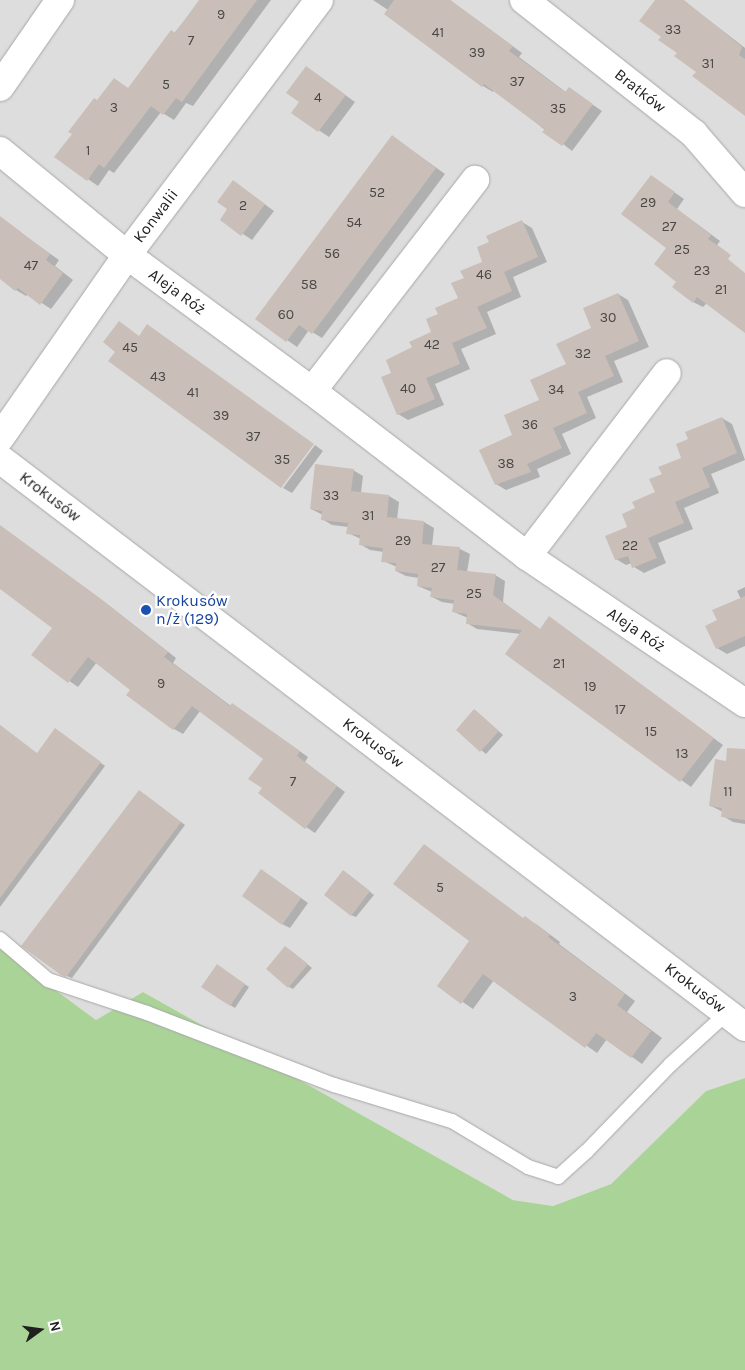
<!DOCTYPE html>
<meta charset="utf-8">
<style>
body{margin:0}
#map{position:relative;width:745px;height:1370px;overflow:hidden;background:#f1ede6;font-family:Karla,sans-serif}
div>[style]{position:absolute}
.residential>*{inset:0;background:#dedddd}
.forest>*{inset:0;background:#aad497}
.shadow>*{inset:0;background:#0003}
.building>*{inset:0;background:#cabfb8}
.roads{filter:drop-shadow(0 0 1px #a7a7a7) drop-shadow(0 0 1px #a7a7a7)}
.lane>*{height:14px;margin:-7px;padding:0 7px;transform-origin:7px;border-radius:7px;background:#fff}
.street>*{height:28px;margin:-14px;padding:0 14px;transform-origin:14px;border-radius:14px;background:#fff}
.dots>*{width:14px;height:14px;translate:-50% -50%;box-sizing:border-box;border:2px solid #fff;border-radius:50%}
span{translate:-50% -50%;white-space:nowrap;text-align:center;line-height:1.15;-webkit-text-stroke:4.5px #fff;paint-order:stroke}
.number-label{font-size:14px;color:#4a4846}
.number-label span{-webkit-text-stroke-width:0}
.street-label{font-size:16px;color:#202020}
.transit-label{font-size:16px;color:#164399}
.left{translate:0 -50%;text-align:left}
.north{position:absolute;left:15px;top:1305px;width:50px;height:50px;-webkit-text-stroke:4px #fff;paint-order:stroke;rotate:76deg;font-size:14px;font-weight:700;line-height:20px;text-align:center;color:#202020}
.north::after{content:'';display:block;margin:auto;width:18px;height:22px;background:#202020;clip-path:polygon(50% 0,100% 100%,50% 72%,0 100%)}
</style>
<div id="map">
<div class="residential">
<div style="clip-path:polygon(0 0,745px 0,745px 1078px,706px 1091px,611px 1184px,553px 1206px,513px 1200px,143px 992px,96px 1020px,0 949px)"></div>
</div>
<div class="forest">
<div style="clip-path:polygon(0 949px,96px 1020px,143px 992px,513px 1200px,553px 1206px,611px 1184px,706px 1091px,745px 1078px,745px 1370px,0 1370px)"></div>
</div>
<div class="shadow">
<div style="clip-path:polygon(201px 0,271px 0,193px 106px,186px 103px,174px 120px,161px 112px,114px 173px,109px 170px,98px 186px,56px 157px,114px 79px,129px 89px)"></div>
<div style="clip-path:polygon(373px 0,450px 0,522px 53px,519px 57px,567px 93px,570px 89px,602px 111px,572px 151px,494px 90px,493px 92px,483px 86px,385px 14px,388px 10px)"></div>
<div style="clip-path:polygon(656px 0,683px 0,745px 48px,745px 114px,694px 76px,698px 72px,663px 36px)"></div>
<div style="clip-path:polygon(316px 74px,355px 102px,329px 137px,293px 113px)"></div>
<div style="clip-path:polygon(392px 136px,445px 174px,322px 338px,309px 330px,297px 347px,257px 319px)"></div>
<div style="clip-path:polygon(651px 176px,684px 199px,677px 209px,720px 241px,717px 245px,728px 253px,716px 269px,745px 290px,745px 301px,707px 303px,703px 307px,693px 302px,678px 282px)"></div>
<div style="clip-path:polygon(234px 182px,274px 211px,252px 240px,221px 219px,229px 209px)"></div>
<div style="clip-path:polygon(522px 222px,532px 228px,547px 262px,513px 277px,521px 297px,487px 312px,496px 334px,461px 349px,470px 369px,435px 384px,444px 405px,408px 420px,398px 414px,393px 373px,413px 348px,432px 333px,439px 315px,459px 299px,465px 278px,484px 262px,491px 242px)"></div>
<div style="clip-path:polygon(7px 223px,59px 260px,55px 266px,73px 280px,51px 309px,28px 294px,26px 296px,16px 290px,0 278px,0 225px)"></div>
<div style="clip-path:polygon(618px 294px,628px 300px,649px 347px,614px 361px,623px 382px,587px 397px,596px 418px,562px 434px,571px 454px,537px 469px,540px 477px,506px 490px,496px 484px,514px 436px)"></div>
<div style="clip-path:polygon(722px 418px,732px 424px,745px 460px,711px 474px,719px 493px,684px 508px,693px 529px,658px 543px,666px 563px,644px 573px,634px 567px,632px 563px,626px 565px,616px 559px,637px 509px,657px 493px,663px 474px,683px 458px,689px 440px)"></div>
<div style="clip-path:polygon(315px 445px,323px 451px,292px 493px,283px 488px)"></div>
<div style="clip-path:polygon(353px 470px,363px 476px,361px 493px,389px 496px,399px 502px,397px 520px,424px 522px,434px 528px,432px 546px,460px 549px,470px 554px,467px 572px,495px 575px,505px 581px,503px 602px,541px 630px,559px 624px,723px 745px,691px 787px,507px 654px,521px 634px,477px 629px,467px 623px,468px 618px,454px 612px,455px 604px,442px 602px,432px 597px,432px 592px,418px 586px,419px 578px,406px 576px,396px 571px,397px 567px,383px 561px,384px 552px,370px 550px,360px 544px,361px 539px,348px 533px,349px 527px,332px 525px,322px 519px,323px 515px,311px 509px)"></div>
<div style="clip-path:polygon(0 532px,11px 534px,106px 603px,176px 658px,173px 663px,231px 706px,232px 704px,241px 710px,308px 757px,305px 762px,345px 792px,315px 833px,306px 827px,263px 788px,265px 758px,200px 711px,183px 734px,174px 729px,132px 690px,97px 662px,78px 687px,32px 655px,54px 627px,0 587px)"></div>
<div style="clip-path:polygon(745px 587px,745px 646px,727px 654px,717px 648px,718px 621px,741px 599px,737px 591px)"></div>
<div style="clip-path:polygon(475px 710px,503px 735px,486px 754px,457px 730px)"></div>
<div style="clip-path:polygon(0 725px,37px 754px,60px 732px,105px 766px,0 907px)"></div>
<div style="clip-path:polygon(745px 765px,745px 824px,733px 822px,723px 816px,723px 812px,711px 806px)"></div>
<div style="clip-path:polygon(144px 794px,185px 825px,72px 978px,67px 976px)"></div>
<div style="clip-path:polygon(424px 846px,524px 919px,536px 924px,560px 942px,559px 944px,635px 1001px,627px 1012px,662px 1038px,642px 1064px,607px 1039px,597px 1053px,494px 980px,473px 1009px,438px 985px,471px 941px)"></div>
<div style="clip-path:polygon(348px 874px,374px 895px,356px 917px,351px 915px)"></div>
<div style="clip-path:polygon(269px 875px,308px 903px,290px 928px,282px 924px)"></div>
<div style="clip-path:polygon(290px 950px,312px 968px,293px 989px,289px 987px)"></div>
<div style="clip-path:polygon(222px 969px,249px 987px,235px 1008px,230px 1005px)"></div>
</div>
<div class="building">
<div style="clip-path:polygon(199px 0,257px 0,182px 102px,176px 98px,163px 115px,151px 106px,104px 168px,99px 164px,87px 181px,54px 157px,72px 134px,68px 132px,94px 98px,97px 100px,114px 78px,128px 88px,171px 30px,175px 33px)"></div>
<div style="clip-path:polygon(394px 0,450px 0,513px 46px,509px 51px,565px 92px,569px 87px,593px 104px,562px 146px,542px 132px,545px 129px,524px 114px,484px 84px,482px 87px,384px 14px)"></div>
<div style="clip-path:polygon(655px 0,684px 0,742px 47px,739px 55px,745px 59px,745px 116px,692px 76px,696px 72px,674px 56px,677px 53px,658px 40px,661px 37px,639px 21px)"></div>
<div style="clip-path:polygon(306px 66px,346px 95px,318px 132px,291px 113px,299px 102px,286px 93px)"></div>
<div style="clip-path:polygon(392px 135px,436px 168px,312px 334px,299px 325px,286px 342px,255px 319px)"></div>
<div style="clip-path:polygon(651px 175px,675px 192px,668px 202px,711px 235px,708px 239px,731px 255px,728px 259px,745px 273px,745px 333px,697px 297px,693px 303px,672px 287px,676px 282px,654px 264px,666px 248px,621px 214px)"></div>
<div style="clip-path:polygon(233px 180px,265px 204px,241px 236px,220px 220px,227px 209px,217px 202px)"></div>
<div style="clip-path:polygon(0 216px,50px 254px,46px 260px,63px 273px,40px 305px,18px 288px,15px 291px,0 279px)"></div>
<div style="clip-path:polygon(522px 220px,538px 257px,504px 272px,512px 291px,477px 307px,487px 328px,452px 343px,460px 364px,426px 378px,435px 399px,397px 415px,381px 377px,391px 373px,386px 360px,412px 347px,409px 342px,431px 332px,426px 319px,438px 314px,435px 308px,458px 298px,451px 283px,464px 278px,460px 271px,482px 262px,477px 247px,489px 242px,486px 236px)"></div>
<div style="clip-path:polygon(618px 293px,639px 341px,605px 356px,614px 376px,578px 392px,587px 413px,553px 428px,562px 448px,527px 464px,531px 472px,495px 485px,479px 450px,512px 435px,504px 415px,539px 400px,530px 380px,566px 364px,556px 344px,591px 328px,583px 308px)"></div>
<div style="clip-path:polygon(119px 321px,139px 336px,147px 324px,314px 444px,281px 488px,108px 361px,115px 352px,103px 342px)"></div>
<div style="clip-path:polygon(722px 417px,737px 453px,702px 468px,710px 487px,675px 502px,684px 523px,648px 538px,657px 558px,632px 568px,628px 556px,615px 560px,605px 536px,627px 527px,622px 514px,635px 508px,632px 502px,655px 492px,649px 479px,662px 474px,658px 467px,681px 458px,676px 444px,688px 439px,685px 432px)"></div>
<div style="clip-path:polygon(315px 464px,354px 469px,351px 491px,389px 495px,387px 517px,424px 521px,422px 544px,460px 547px,457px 570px,496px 574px,493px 595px,540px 629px,549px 616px,714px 738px,680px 782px,505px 654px,522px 630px,466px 624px,467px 614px,452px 612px,454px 600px,430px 597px,432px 588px,417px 586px,418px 574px,395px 571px,396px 563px,381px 562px,383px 548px,359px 545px,360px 535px,346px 534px,348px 523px,321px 520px,322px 511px,310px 509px)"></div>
<div style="clip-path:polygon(0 525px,97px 596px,168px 652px,164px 657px,230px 706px,232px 703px,300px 751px,297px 756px,337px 786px,305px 829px,258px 793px,262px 788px,248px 779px,263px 759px,192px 706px,173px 730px,126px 695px,130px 690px,88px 657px,68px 683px,31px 655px,52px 628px,0 589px)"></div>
<div style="clip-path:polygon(745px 596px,745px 636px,716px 649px,705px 626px,717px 620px,712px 610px)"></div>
<div style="clip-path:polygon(474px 709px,499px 731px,480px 752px,456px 730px)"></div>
<div style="clip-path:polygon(0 725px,37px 753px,55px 728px,101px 762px,0 898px)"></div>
<div style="clip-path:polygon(727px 748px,745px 749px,745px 820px,721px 817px,722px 808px,709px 806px,715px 759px,726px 761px)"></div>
<div style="clip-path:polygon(139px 790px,181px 822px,66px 977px,61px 975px,21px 946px)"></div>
<div style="clip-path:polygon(424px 844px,523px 918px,525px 916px,550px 935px,548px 937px,625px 994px,617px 1005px,651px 1031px,631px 1058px,596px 1033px,585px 1048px,483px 974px,461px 1004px,437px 986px,469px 941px,393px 884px)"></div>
<div style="clip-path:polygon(261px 869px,301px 898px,282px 925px,242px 896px)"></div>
<div style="clip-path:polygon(343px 870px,370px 891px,351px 916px,324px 895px)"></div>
<div style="clip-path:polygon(285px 946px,308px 964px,288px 988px,266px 969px)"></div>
<div style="clip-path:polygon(217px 964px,245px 984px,230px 1006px,201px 987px)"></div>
</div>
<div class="roads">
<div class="lane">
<div style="left:0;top:939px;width:63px;rotate:40.5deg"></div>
<div style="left:48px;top:980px;width:104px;rotate:18.4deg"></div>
<div style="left:147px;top:1013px;width:200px;rotate:21.1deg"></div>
<div style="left:334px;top:1085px;width:123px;rotate:17deg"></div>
<div style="left:452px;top:1121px;width:89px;rotate:31.2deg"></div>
<div style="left:528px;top:1167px;width:32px;rotate:18deg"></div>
<div style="left:558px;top:1177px;width:38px;rotate:-42deg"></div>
<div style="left:586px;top:1152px;width:122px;rotate:-46deg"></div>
<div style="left:671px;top:1064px;width:76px;rotate:-42.3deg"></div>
</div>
<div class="street">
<div style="left:524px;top:0;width:216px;rotate:38.2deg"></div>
<div style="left:694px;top:134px;width:78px;rotate:49.2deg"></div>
<div style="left:0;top:87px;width:106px;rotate:-55.4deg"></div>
<div style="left:0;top:151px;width:164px;rotate:39.3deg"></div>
<div style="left:127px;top:255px;width:230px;rotate:36.3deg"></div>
<div style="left:312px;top:391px;width:271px;rotate:37.5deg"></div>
<div style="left:527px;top:556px;width:263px;rotate:34deg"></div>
<div style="left:312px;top:391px;width:267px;rotate:-52.3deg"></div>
<div style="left:0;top:438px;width:223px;rotate:-55.2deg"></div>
<div style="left:127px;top:255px;width:319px;rotate:-53deg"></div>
<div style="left:0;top:459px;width:937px;rotate:37.32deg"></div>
<div style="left:527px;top:556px;width:230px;rotate:-52.6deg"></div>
</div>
</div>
<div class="dots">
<div style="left:146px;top:610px;background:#1a4fb4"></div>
</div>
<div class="number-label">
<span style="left:221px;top:15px">9</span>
<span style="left:673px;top:30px">33</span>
<span style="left:438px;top:33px">41</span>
<span style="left:191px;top:41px">7</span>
<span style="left:477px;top:53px">39</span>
<span style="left:708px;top:64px">31</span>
<span style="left:517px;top:82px">37</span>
<span style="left:166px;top:85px">5</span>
<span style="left:318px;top:98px">4</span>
<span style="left:114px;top:108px">3</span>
<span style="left:558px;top:109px">35</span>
<span style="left:88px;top:151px">1</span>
<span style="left:377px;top:193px">52</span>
<span style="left:648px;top:203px">29</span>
<span style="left:243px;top:206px">2</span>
<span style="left:354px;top:223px">54</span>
<span style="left:669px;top:227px">27</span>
<span style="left:682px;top:250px">25</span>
<span style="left:332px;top:254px">56</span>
<span style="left:31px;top:266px">47</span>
<span style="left:702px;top:271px">23</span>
<span style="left:484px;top:275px">46</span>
<span style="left:309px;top:285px">58</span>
<span style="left:721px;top:290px">21</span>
<span style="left:286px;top:315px">60</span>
<span style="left:608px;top:318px">30</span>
<span style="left:432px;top:345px">42</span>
<span style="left:130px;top:348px">45</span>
<span style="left:583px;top:354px">32</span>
<span style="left:158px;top:377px">43</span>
<span style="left:408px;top:389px">40</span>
<span style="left:556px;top:390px">34</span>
<span style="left:193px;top:393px">41</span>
<span style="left:221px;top:416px">39</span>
<span style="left:530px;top:425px">36</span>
<span style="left:253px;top:437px">37</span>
<span style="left:282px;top:460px">35</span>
<span style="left:506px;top:464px">38</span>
<span style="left:331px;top:496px">33</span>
<span style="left:368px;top:516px">31</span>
<span style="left:403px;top:541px">29</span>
<span style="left:630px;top:546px">22</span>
<span style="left:438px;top:568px">27</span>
<span style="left:474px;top:594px">25</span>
<span style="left:559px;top:664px">21</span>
<span style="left:161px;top:684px">9</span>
<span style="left:590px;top:687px">19</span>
<span style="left:620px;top:710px">17</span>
<span style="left:651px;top:732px">15</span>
<span style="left:682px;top:754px">13</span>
<span style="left:293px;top:782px">7</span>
<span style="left:728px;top:792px">11</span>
<span style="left:440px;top:888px">5</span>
<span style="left:573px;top:997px">3</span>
</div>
<div class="street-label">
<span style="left:640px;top:91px;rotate:38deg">Bratków</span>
<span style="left:156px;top:216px;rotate:-53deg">Konwalii</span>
<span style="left:177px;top:292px;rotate:36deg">Aleja Róż</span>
<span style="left:50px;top:497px;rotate:37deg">Krokusów</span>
<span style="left:636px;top:630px;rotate:34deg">Aleja Róż</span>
<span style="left:373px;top:743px;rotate:37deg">Krokusów</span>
<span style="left:695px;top:988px;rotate:37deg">Krokusów</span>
</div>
<div class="transit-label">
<span class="left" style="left:156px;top:610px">Krokusów<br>n/ż (129)</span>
</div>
<div class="north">N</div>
</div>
